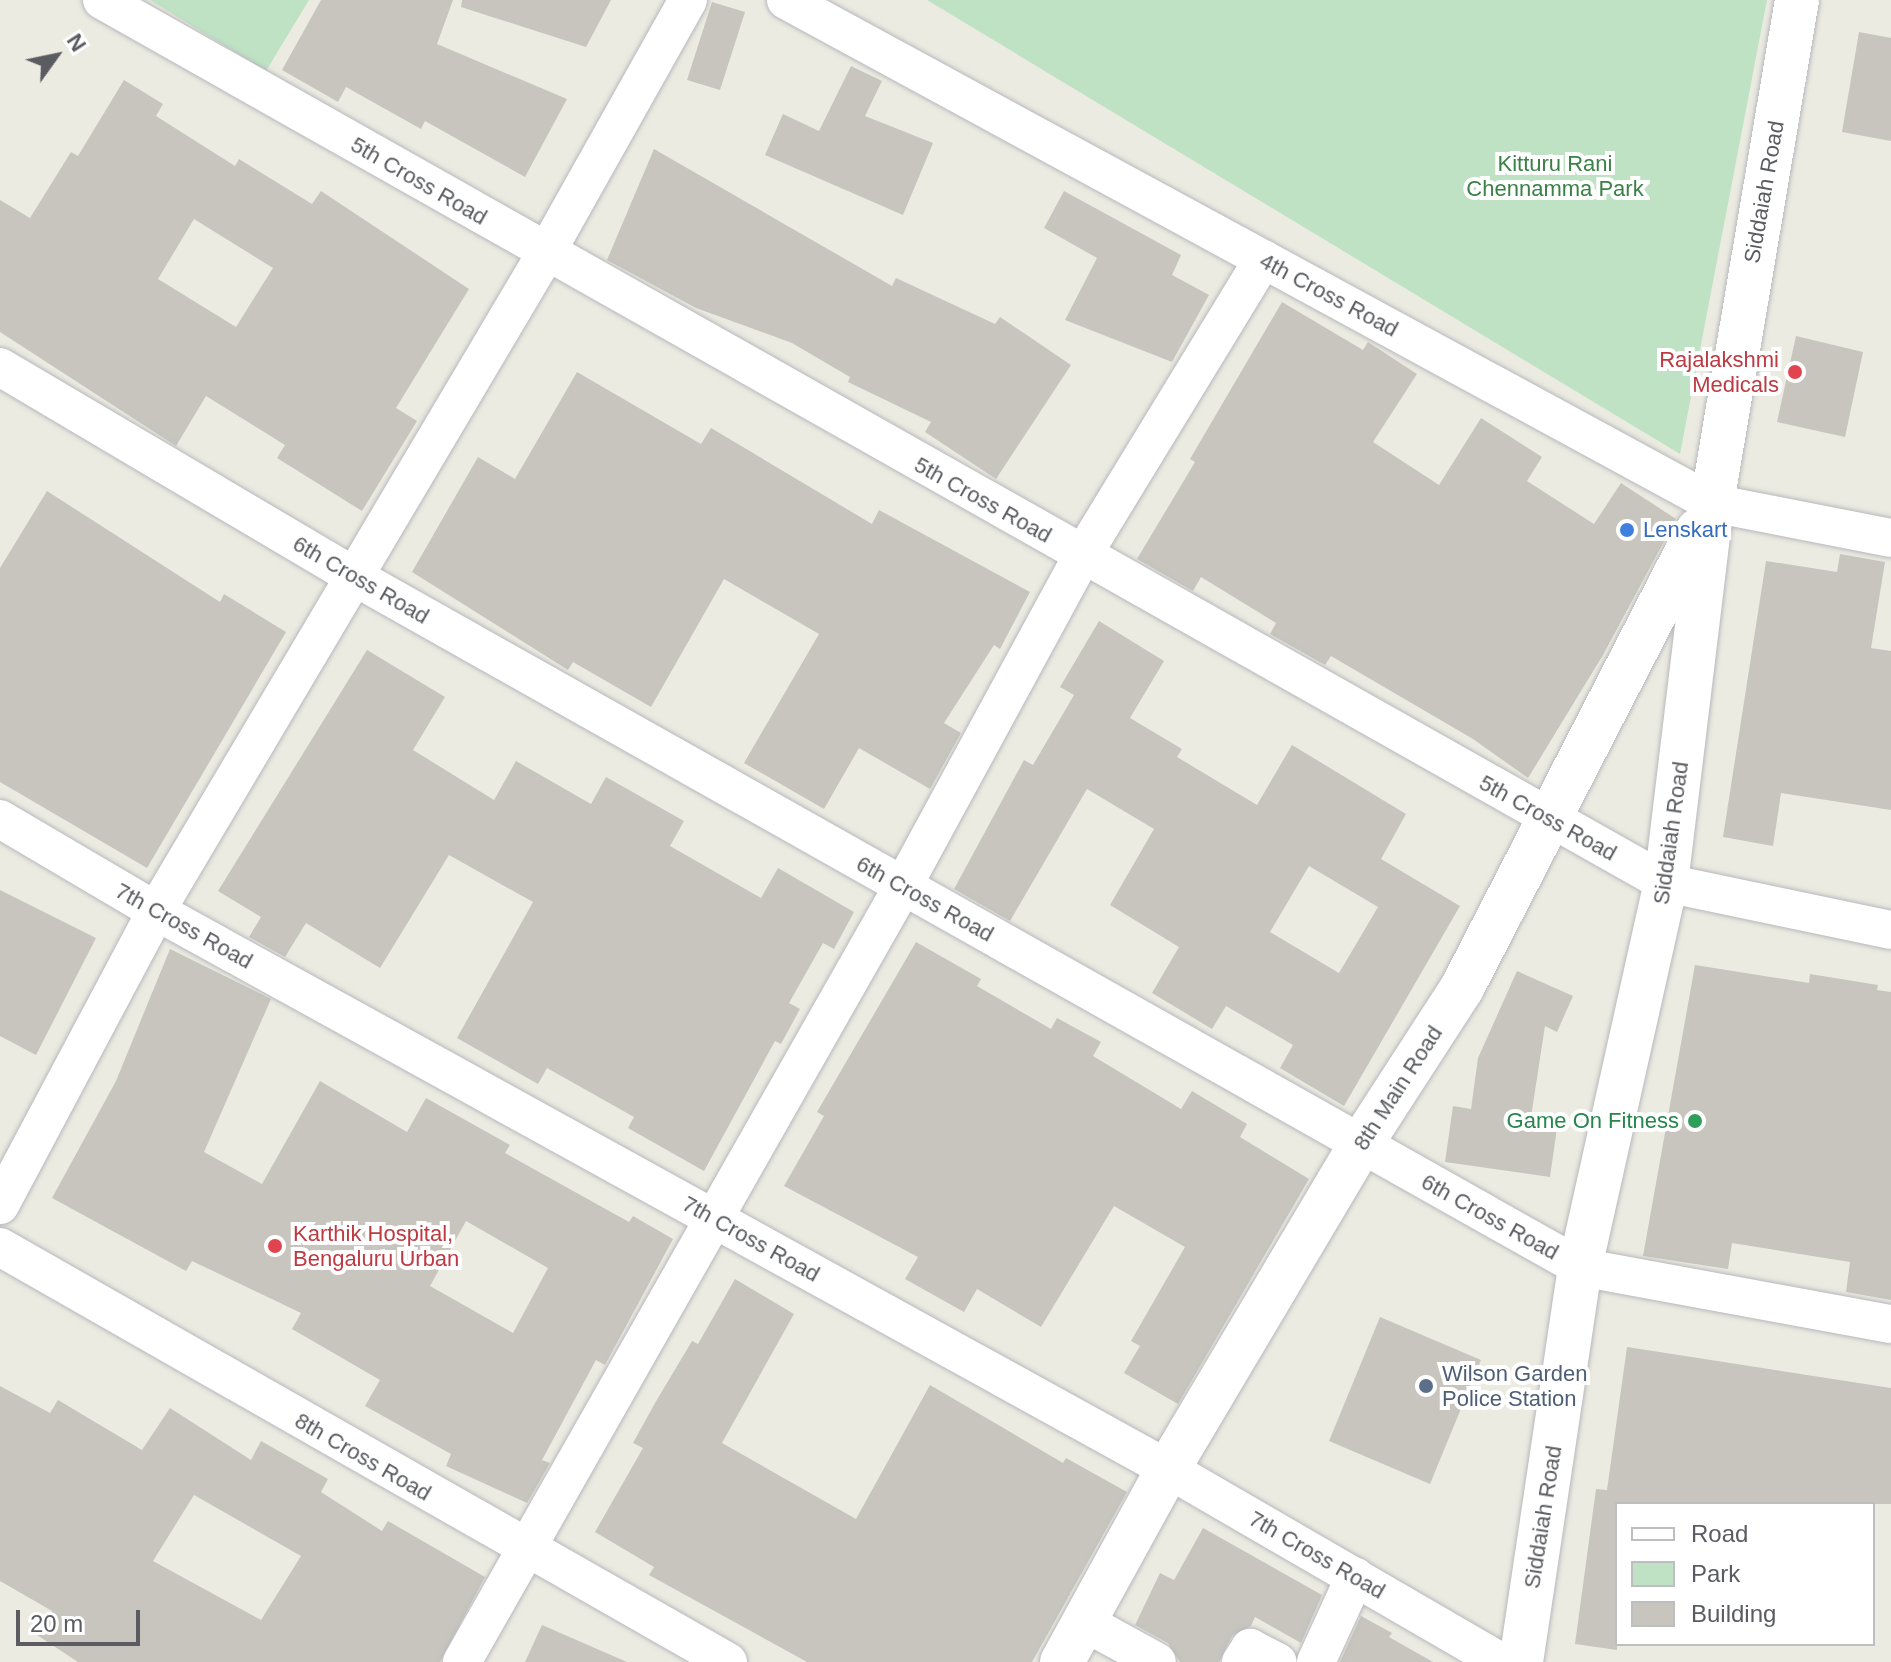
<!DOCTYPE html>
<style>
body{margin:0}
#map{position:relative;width:1891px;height:1662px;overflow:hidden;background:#ecebe1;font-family:Arial,sans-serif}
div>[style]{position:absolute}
.green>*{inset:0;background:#bfe2c4}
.building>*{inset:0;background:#c7c5be}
.roads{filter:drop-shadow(0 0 2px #b7b8bd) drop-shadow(0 0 2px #b7b8bd)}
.street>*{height:38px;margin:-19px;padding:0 19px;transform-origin:19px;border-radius:19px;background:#fff}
.secondary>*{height:44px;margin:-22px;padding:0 22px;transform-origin:22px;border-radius:22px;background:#fff}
.dots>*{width:22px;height:22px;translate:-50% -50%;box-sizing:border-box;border:4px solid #fff;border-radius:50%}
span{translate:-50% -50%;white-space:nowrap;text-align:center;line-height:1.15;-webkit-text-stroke:8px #fff;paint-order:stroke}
.park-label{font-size:22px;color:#398146}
.street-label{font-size:22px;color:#5a5c61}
.health-label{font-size:22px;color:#be3a42}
.right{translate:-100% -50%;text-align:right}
.left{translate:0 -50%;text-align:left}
.shop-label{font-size:22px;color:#366cbe}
.leisure-label{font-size:22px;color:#27864d}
.service-label{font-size:22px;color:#4e5e75}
.legend{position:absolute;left:1615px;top:1502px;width:260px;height:144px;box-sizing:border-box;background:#fff;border:2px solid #bdbec0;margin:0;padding:10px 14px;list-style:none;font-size:24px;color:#5a5c61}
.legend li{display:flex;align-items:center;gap:16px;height:40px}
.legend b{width:40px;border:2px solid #bdbec0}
.north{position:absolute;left:16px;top:16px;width:80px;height:80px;-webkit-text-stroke:6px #fff;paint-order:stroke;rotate:57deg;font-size:22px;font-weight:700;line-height:32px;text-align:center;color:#5a5c61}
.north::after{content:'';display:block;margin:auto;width:28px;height:36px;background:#5a5c61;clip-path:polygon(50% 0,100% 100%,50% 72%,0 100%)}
.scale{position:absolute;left:16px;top:1610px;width:124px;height:36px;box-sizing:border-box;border:4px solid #5a5c61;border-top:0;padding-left:10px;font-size:24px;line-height:28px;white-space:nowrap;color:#5a5c61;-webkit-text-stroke:6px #fff;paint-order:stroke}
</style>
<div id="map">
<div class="green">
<div style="clip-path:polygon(150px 0,309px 0,266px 71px)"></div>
<div style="clip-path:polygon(927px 0,1767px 0,1680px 454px)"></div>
</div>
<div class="building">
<div style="clip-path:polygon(321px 0,453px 0,437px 44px,567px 99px,525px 177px,425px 121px,421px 129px,346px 87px,338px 102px,282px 70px)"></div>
<div style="clip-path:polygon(462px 0,611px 0,586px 47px,461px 7px)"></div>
<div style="clip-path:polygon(712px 2px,745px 12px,720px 90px,687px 80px)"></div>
<div style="clip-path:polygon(1859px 32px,1891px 38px,1891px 141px,1842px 132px)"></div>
<div style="clip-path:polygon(851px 66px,882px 81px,865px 116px,933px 143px,903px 215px,765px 155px,783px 114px,819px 131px)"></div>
<div style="clip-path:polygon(evenodd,124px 80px,163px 104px,156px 116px,235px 166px,239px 159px,312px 204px,321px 191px,469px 289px,396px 408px,417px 421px,362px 511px,277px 458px,285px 445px,206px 396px,176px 446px,0 332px,0 200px,30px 218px,71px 152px,78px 156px,124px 80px,194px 219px,273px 268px,236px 327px,158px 279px,194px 219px)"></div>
<div style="clip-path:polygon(654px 149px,892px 286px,896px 278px,995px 324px,1000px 317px,1071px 365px,996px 479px,925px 432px,931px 422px,848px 382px,850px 377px,792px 343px,696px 308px,607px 260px)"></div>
<div style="clip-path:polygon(1064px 191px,1181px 255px,1172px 275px,1209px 295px,1172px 362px,1065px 320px,1097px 258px,1044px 228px)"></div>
<div style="clip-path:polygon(1282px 302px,1363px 350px,1368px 342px,1417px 374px,1373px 442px,1439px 485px,1481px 418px,1542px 457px,1527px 481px,1594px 524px,1621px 483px,1676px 519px,1603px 655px,1528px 778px,1473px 739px,1331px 656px,1325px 665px,1270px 634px,1276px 623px,1201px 577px,1193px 591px,1137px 559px,1195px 462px,1190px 459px)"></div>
<div style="clip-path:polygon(1796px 336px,1863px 352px,1845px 437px,1777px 422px)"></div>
<div style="clip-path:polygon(577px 372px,701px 444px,711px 428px,872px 524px,879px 510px,1030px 592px,1000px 649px,994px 645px,944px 723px,961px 733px,930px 789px,859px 748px,824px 809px,744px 763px,819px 634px,724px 579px,651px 707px,573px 662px,568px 670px,412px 572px,478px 457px,515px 479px)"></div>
<div style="clip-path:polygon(47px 491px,220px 602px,224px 594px,286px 632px,147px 868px,0 782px,0 568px)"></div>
<div style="clip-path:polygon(1840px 554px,1885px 562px,1871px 648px,1891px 651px,1891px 810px,1781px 793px,1773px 846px,1723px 837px,1766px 561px,1837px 572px)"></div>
<div style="clip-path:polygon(evenodd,1099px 621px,1164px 661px,1130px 718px,1182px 749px,1177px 757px,1257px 805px,1292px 745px,1406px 814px,1381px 859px,1460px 906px,1344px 1106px,1280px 1068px,1293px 1045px,1226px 1006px,1212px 1029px,1152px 993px,1179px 947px,1110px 905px,1154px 829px,1087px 789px,1010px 921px,954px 889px,1024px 760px,1033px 765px,1074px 695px,1060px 687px,1099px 621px,1309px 866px,1378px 907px,1339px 973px,1270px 932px,1309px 866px)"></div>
<div style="clip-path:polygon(367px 650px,445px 697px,413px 750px,494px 800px,516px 761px,591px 804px,606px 777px,684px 821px,670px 846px,761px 898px,778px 868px,854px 912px,834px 949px,823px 943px,789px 1003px,800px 1009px,781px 1044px,775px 1041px,704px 1171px,628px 1128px,634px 1117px,547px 1068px,538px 1084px,457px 1038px,533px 902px,449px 855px,380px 968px,306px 923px,285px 957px,249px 937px,261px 917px,218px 891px)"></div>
<div style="clip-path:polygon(0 890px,96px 938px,36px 1055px,0 1036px)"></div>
<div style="clip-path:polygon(916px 942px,981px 979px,977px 986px,1051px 1029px,1057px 1018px,1101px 1042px,1093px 1056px,1181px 1109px,1192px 1091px,1247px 1124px,1240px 1137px,1309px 1179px,1178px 1404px,1124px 1373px,1140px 1346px,1131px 1341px,1185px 1247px,1114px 1206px,1041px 1327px,977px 1289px,964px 1312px,905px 1279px,918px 1257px,784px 1186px,824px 1116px,817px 1112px)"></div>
<div style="clip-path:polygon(evenodd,170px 949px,271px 999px,204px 1152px,262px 1184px,320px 1081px,407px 1132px,426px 1098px,510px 1145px,505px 1153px,629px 1222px,633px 1216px,673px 1239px,605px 1365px,596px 1360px,542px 1460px,550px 1463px,527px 1503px,446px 1466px,451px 1454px,365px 1406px,380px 1380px,292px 1329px,301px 1313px,192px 1261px,186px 1271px,52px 1198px,116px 1081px,170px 949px,466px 1221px,548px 1268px,513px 1333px,430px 1286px,466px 1221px)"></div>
<div style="clip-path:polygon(1695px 965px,1809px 983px,1810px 974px,1878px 985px,1877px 990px,1891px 992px,1891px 1300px,1846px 1292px,1850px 1262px,1732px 1243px,1728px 1269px,1643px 1256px)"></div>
<div style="clip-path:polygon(1517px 971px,1573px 996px,1557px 1032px,1545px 1026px,1531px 1117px,1558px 1121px,1550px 1177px,1445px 1162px,1453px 1106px,1471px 1109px,1478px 1058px)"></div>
<div style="clip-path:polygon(735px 1279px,794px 1314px,722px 1443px,856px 1519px,930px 1385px,1063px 1463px,1066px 1458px,1127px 1492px,1032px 1662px,807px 1662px,649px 1575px,654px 1567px,595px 1532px,643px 1448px,633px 1443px,655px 1403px,692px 1341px,698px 1344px)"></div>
<div style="clip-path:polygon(1380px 1317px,1481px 1360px,1430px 1484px,1329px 1441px)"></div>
<div style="clip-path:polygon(1627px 1347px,1891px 1388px,1891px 1504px,1617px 1504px,1617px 1650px,1575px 1644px,1596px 1489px,1607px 1490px)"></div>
<div style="clip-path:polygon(evenodd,0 1386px,50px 1413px,58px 1400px,142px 1450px,170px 1408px,251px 1460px,261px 1441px,328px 1479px,321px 1492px,382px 1531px,388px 1521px,485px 1577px,440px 1662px,78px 1662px,37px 1635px,52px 1611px,0 1581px,0 1386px,194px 1495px,301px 1556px,261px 1620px,153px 1561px,194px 1495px)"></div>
<div style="clip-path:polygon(1203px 1528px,1322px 1595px,1301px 1643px,1255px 1617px,1251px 1626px,1232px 1636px,1219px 1662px,1180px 1662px,1168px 1643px,1135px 1625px,1160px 1573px,1174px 1580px)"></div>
<div style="clip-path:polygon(1361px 1616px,1392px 1633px,1389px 1637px,1433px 1662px,1340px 1662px)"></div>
<div style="clip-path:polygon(542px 1625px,627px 1662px,525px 1662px)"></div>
</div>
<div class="roads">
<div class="street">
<div style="left:102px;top:0;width:1796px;rotate:29.45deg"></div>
<div style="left:1666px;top:883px;width:230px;rotate:11.8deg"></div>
<div style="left:786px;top:0;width:1054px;rotate:28.51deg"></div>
<div style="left:1712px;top:503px;width:182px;rotate:11.1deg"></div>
<div style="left:0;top:367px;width:412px;rotate:30.6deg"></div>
<div style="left:355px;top:577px;width:1406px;rotate:29.39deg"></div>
<div style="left:1580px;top:1267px;width:316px;rotate:10.4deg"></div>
<div style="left:0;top:819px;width:181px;rotate:30.5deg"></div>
<div style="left:156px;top:911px;width:1156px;rotate:28.87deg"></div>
<div style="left:1168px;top:1469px;width:385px;rotate:30.1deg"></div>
<div style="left:0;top:1205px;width:333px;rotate:-62deg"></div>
<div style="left:156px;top:911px;width:765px;rotate:-59.34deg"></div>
<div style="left:546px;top:253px;width:290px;rotate:-60.7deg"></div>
<div style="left:0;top:1247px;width:838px;rotate:29.69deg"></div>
<div style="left:1084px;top:1622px;width:83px;rotate:28.7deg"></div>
<div style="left:462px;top:1662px;width:893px;rotate:-60.39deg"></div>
<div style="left:903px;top:886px;width:375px;rotate:-61.5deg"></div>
<div style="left:1082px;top:556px;width:348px;rotate:-58.6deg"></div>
<div style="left:1241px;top:1662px;width:17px;rotate:-57deg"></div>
<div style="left:1250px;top:1648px;width:31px;rotate:27deg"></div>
<div style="left:1316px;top:1662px;width:94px;rotate:-65.4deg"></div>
</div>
<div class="secondary">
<div style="left:1062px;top:1662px;width:220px;rotate:-61.2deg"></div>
<div style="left:1168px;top:1469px;width:378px;rotate:-59.3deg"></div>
<div style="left:1361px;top:1144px;width:186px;rotate:-57.1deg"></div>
<div style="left:1462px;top:988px;width:515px;rotate:-62.74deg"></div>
<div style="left:1521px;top:1662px;width:399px;rotate:-81.5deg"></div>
<div style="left:1580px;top:1267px;width:394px;rotate:-77.4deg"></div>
<div style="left:1666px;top:883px;width:383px;rotate:-83.1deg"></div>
<div style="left:1712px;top:503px;width:510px;rotate:-80.41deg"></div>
</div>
</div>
<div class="dots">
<div style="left:1795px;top:372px;background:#e0444e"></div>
<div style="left:1627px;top:530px;background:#3f7fe0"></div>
<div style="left:1695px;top:1121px;background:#2e9e5b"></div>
<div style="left:275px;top:1246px;background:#e0444e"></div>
<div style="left:1426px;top:1386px;background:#5c6f8a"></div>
</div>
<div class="park-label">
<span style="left:1555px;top:176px">Kitturu Rani<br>Chennamma Park</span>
</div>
<div class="street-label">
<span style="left:419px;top:181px;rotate:30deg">5th Cross Road</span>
<span style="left:1764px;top:192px;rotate:-80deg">Siddaiah Road</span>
<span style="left:1329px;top:295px;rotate:28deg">4th Cross Road</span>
<span style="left:983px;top:500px;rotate:29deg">5th Cross Road</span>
<span style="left:361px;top:580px;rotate:30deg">6th Cross Road</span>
<span style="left:1548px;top:818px;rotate:29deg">5th Cross Road</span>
<span style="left:1671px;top:833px;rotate:-82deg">Siddaiah Road</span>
<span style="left:925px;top:899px;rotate:29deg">6th Cross Road</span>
<span style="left:184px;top:926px;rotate:29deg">7th Cross Road</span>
<span style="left:1398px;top:1088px;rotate:-57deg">8th Main Road</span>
<span style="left:1490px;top:1217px;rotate:29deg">6th Cross Road</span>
<span style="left:751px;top:1239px;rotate:29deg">7th Cross Road</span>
<span style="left:363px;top:1457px;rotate:30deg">8th Cross Road</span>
<span style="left:1543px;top:1517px;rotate:-81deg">Siddaiah Road</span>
<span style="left:1317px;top:1555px;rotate:30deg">7th Cross Road</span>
</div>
<div class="health-label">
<span class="right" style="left:1779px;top:372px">Rajalakshmi<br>Medicals</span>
<span class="left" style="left:293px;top:1246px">Karthik Hospital,<br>Bengaluru Urban</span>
</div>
<div class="shop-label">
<span class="left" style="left:1643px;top:530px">Lenskart</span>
</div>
<div class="leisure-label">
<span class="right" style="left:1679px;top:1121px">Game On Fitness</span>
</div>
<div class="service-label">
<span class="left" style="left:1442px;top:1386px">Wilson Garden<br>Police Station</span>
</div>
<ul class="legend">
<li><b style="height:10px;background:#fff"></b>Road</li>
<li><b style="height:22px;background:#bfe2c4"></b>Park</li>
<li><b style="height:22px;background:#c7c5be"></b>Building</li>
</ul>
<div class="north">N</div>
<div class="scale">20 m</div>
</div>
